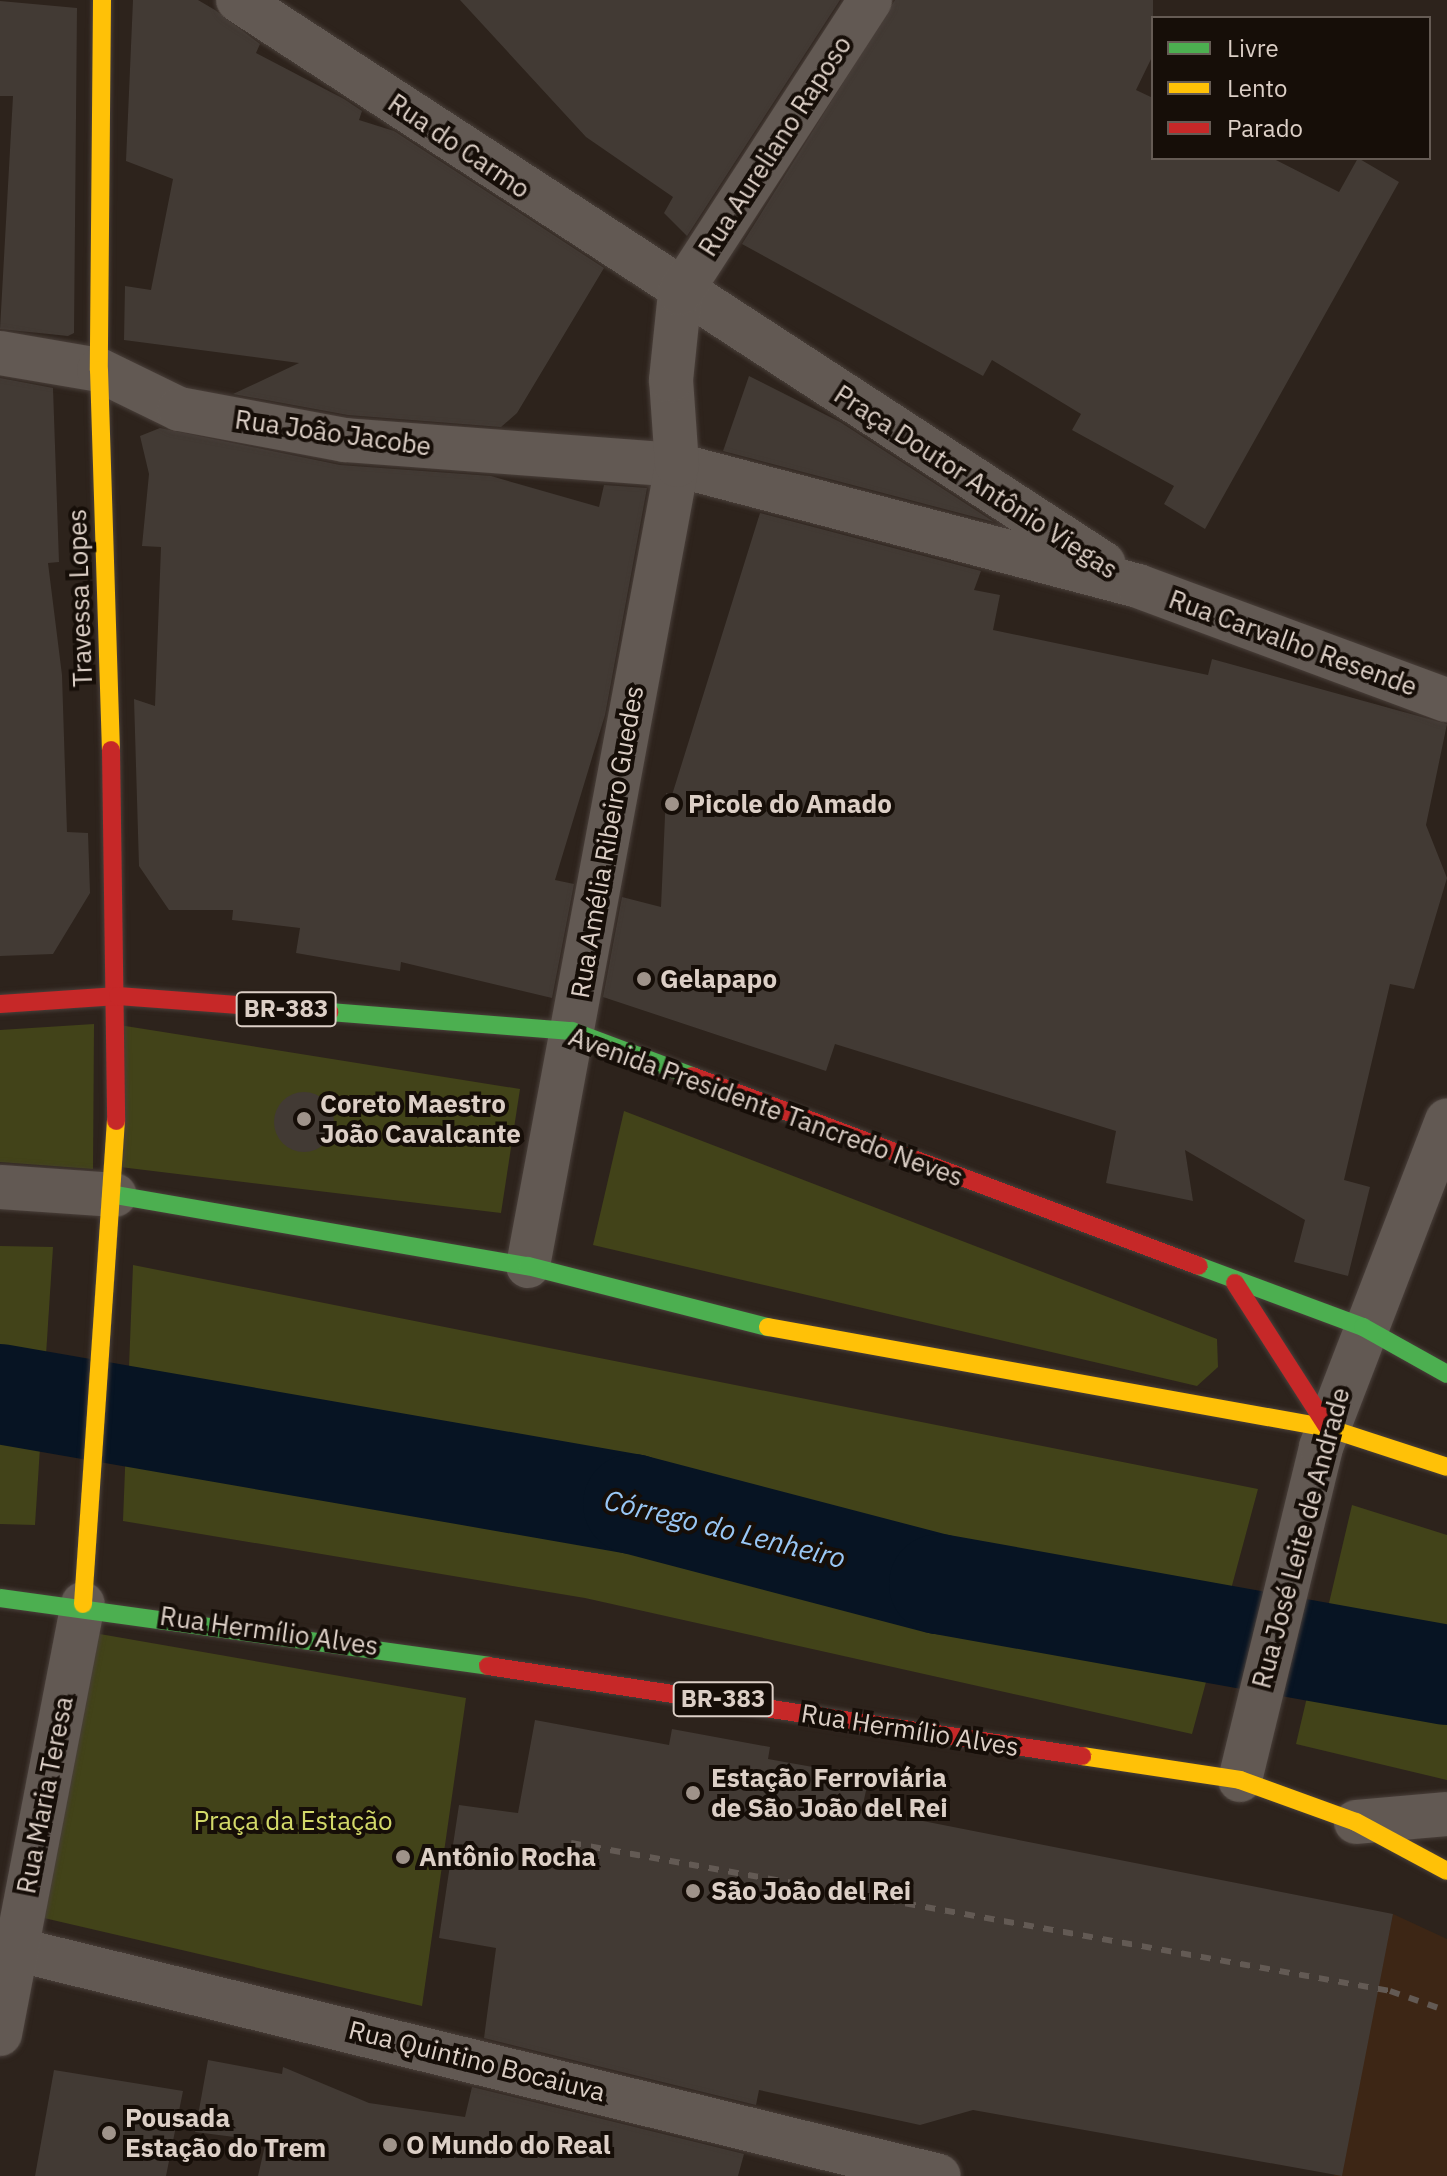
<!DOCTYPE html>
<meta charset="utf-8">
<style>
body{margin:0}
#map{position:relative;width:1447px;height:2176px;overflow:hidden;background:#2d231c;font-family:"IBM Plex Sans",sans-serif}
div>[style]{position:absolute}
.built>*{inset:0;background:#3d2615}
.green>*{inset:0;background:#424319}
.river>*{height:100px;margin:-50px;padding:0 50px;transform-origin:50px;border-radius:50px;background:#071423}
.building>*{inset:0;background:#423a34}
.round{border-radius:50%}
.roads{filter:drop-shadow(0 0 2px #493f3a) drop-shadow(0 0 2px #493f3a)}
.street>*{height:44px;margin:-22px;padding:0 22px;transform-origin:22px;border-radius:22px;background:#625953}
.fast>*{height:18px;margin:-9px;padding:0 9px;transform-origin:9px;border-radius:9px;background:#4caf50}
.slow>*{height:18px;margin:-9px;padding:0 9px;transform-origin:9px;border-radius:9px;background:#ffc107}
.jam>*{height:18px;margin:-9px;padding:0 9px;transform-origin:9px;border-radius:9px;background:#c62828}
.rail>*{height:6px;margin-top:-3px;transform-origin:0;background:repeating-linear-gradient(90deg,#635a54 0 10px,transparent 0 20px)}
.dots>*{width:22px;height:22px;translate:-50% -50%;box-sizing:border-box;border:4px solid #160e08;border-radius:50%}
span{translate:-50% -50%;white-space:nowrap;text-align:center;line-height:1.15;-webkit-text-stroke:8px #160e08;paint-order:stroke}
.shield-label span{padding:2px 6px;background:#160e08;border:2px solid;border-radius:6px;-webkit-text-stroke-width:0}
.shield-label{font-size:24px;color:#dccfc6;font-weight:700}
.street-label{font-size:26px;color:#dccfc6}
.poi-label{font-size:26px;color:#dccfc6;font-weight:700}
.left{translate:0 -50%;text-align:left}
.park-label{font-size:26px;color:#d3d969}
.water-label{font-size:28px;color:#99c7f5;font-style:italic}
.legend{position:absolute;left:1151px;top:16px;width:280px;height:144px;box-sizing:border-box;background:#160e08;border:2px solid #655b54;margin:0;padding:10px 14px;list-style:none;font-size:24px;color:#dccfc6}
.legend li{display:flex;align-items:center;gap:16px;height:40px}
.legend b{width:40px;border:2px solid #655b54}
</style>
<div id="map">
<div class="built">
<div style="clip-path:polygon(1393px 1914px,1447px 1939px,1447px 2176px,1334px 2176px)"></div>
</div>
<div class="green">
<div style="clip-path:polygon(94px 1024px,93px 1169px,0 1162px,0 1030px)"></div>
<div style="clip-path:polygon(119px 1025px,520px 1089px,501px 1213px,120px 1167px)"></div>
<div style="clip-path:polygon(624px 1111px,1217px 1339px,1218px 1367px,1197px 1386px,593px 1245px)"></div>
<div style="clip-path:polygon(0 1246px,53px 1247px,35px 1525px,0 1524px)"></div>
<div style="clip-path:polygon(133px 1265px,1258px 1489px,1192px 1734px,585px 1598px,123px 1521px)"></div>
<div style="clip-path:polygon(1352px 1505px,1447px 1535px,1447px 1780px,1296px 1744px)"></div>
<div style="clip-path:polygon(94px 1633px,466px 1698px,422px 2006px,44px 1918px)"></div>
</div>
<div class="river">
<div style="left:0;top:1394px;width:642px;rotate:9.86deg"></div>
<div style="left:633px;top:1504px;width:316px;rotate:14.7deg"></div>
<div style="left:939px;top:1584px;width:516px;rotate:10.16deg"></div>
</div>
<div class="building">
<div style="clip-path:polygon(133px 0,198px 0,215px 10px,260px 44px,256px 53px,344px 99px,362px 111px,359px 120px,394px 131px,604px 268px,517px 413px,501px 427px,348px 415px,233px 394px,299px 363px,124px 340px,125px 286px,151px 290px,173px 179px,126px 161px)"></div>
<div style="clip-path:polygon(460px 0,840px 0,687px 236px,664px 213px,673px 197px,586px 137px)"></div>
<div style="clip-path:polygon(895px 0,1153px 0,1153px 55px,1136px 90px,1153px 98px,1153px 158px,1272px 158px,1339px 192px,1358px 158px,1399px 182px,1205px 529px,1164px 504px,1174px 486px,1072px 430px,1081px 414px,992px 360px,983px 376px,742px 244px)"></div>
<div style="clip-path:polygon(0 1px,77px 8px,74px 333px,68px 336px,0 329px,13px 96px,0 96px)"></div>
<div style="clip-path:polygon(749px 376px,840px 422px,994px 522px,723px 451px)"></div>
<div style="clip-path:polygon(0 378px,53px 388px,59px 562px,48px 563px,62px 675px,67px 832px,88px 833px,90px 893px,53px 954px,0 956px)"></div>
<div style="clip-path:polygon(160px 428px,340px 465px,491px 476px,599px 507px,604px 485px,647px 488px,605px 715px,555px 880px,574px 884px,552px 998px,401px 962px,400px 971px,296px 953px,300px 928px,232px 920px,233px 910px,169px 910px,139px 866px,134px 699px,155px 706px,161px 547px,142px 546px,149px 474px,140px 436px)"></div>
<div style="clip-path:polygon(760px 513px,981px 571px,974px 590px,1000px 595px,993px 630px,1208px 675px,1212px 659px,1447px 724px,1426px 825px,1447px 878px,1414px 989px,1390px 984px,1344px 1180px,1370px 1187px,1348px 1276px,1294px 1262px,1305px 1220px,1185px 1150px,1193px 1201px,1106px 1183px,1116px 1131px,835px 1044px,826px 1071px,603px 997px,622px 897px,661px 907px,666px 793px,672px 795px)"></div>
<div class="round" style="left:274px;top:1092px;width:60px;height:60px"></div>
<div style="clip-path:polygon(535px 1720px,669px 1745px,672px 1729px,770px 1747px,768px 1759px,869px 1777px,862px 1809px,1393px 1914px,1342px 2176px,973px 2110px,920px 2125px,759px 2090px,756px 2105px,484px 2038px,496px 1948px,439px 1938px,459px 1805px,518px 1813px)"></div>
<div style="clip-path:polygon(208px 2060px,282px 2074px,283px 2067px,369px 2103px,465px 2117px,472px 2087px,744px 2154px,738px 2176px,258px 2176px,266px 2141px,195px 2132px)"></div>
<div style="clip-path:polygon(54px 2070px,183px 2091px,166px 2176px,35px 2176px)"></div>
</div>
<div class="roads">
<div class="street">
<div style="left:238px;top:0;width:1033px;rotate:33.07deg"></div>
<div style="left:0;top:353px;width:100px;rotate:9.7deg"></div>
<div style="left:99px;top:370px;width:89px;rotate:26deg"></div>
<div style="left:179px;top:409px;width:169px;rotate:10.6deg"></div>
<div style="left:345px;top:440px;width:333px;rotate:4.3deg"></div>
<div style="left:677px;top:465px;width:477px;rotate:14.7deg"></div>
<div style="left:1138px;top:586px;width:329px;rotate:20.3deg"></div>
<div style="left:0;top:1187px;width:115px;rotate:4deg"></div>
<div style="left:528px;top:1266px;width:815px;rotate:-79.46deg"></div>
<div style="left:677px;top:465px;width:85px;rotate:-94deg"></div>
<div style="left:671px;top:380px;width:87px;rotate:-84.1deg"></div>
<div style="left:680px;top:293px;width:349px;rotate:-57deg"></div>
<div style="left:1240px;top:1780px;width:343px;rotate:-76.3deg"></div>
<div style="left:1321px;top:1447px;width:350px;rotate:-68.9deg"></div>
<div style="left:1356px;top:1822px;width:91px;rotate:-5deg"></div>
<div style="left:15px;top:1949px;width:951px;rotate:13.8deg"></div>
<div style="left:0;top:2034px;width:438px;rotate:-79.1deg"></div>
</div>
<div class="fast">
<div style="left:329px;top:1012px;width:244px;rotate:4.5deg"></div>
<div style="left:572px;top:1031px;width:128px;rotate:20.6deg"></div>
<div style="left:115px;top:1195px;width:419px;rotate:9.8deg"></div>
<div style="left:528px;top:1266px;width:248px;rotate:14.3deg"></div>
<div style="left:1199px;top:1266px;width:175px;rotate:20.4deg"></div>
<div style="left:1363px;top:1327px;width:96px;rotate:29.2deg"></div>
<div style="left:0;top:1598px;width:493px;rotate:7.9deg"></div>
</div>
<div class="slow">
<div style="left:102px;top:0;width:370px;rotate:90.5deg"></div>
<div style="left:99px;top:370px;width:380px;rotate:88.2deg"></div>
<div style="left:768px;top:1327px;width:569px;rotate:10.22deg"></div>
<div style="left:1328px;top:1428px;width:125px;rotate:18.1deg"></div>
<div style="left:83px;top:1604px;width:484px;rotate:-86.1deg"></div>
<div style="left:1082px;top:1756px;width:160px;rotate:8.6deg"></div>
<div style="left:1240px;top:1780px;width:123px;rotate:19.9deg"></div>
<div style="left:1356px;top:1822px;width:103px;rotate:28.3deg"></div>
</div>
<div class="jam">
<div style="left:111px;top:750px;width:371px;rotate:89.2deg"></div>
<div style="left:0;top:1004px;width:118px;rotate:-3.9deg"></div>
<div style="left:118px;top:996px;width:212px;rotate:4.3deg"></div>
<div style="left:692px;top:1076px;width:541px;rotate:20.54deg"></div>
<div style="left:1235px;top:1283px;width:172px;rotate:57.3deg"></div>
<div style="left:488px;top:1666px;width:601px;rotate:8.62deg"></div>
</div>
</div>
<div class="rail">
<div style="left:571px;top:1843px;width:832px;rotate:10.24deg"></div>
<div style="left:1390px;top:1991px;width:60px;rotate:19.3deg"></div>
</div>
<div class="dots">
<div style="left:672px;top:804px;background:#9f938a"></div>
<div style="left:644px;top:979px;background:#9f938a"></div>
<div style="left:304px;top:1119px;background:#9f938a"></div>
<div style="left:693px;top:1793px;background:#9f938a"></div>
<div style="left:403px;top:1857px;background:#9f938a"></div>
<div style="left:693px;top:1891px;background:#9f938a"></div>
<div style="left:109px;top:2133px;background:#9f938a"></div>
<div style="left:390px;top:2145px;background:#9f938a"></div>
</div>
<div class="shield-label">
<span style="left:286px;top:1009px">BR-383</span>
<span style="left:723px;top:1699px">BR-383</span>
</div>
<div class="street-label">
<span style="left:459px;top:146px;rotate:34deg">Rua do Carmo</span>
<span style="left:775px;top:146px;rotate:-57deg">Rua Aureliano Raposo</span>
<span style="left:333px;top:433px;rotate:8deg">Rua João Jacobe</span>
<span style="left:976px;top:482px;rotate:33deg">Praça Doutor Antônio Viegas</span>
<span style="left:80px;top:598px;rotate:-92deg">Travessa Lopes</span>
<span style="left:1293px;top:643px;rotate:20deg">Rua Carvalho Resende</span>
<span style="left:607px;top:842px;rotate:-80deg">Rua Amélia Ribeiro Guedes</span>
<span style="left:766px;top:1107px;rotate:20deg">Avenida Presidente Tancredo Neves</span>
<span style="left:1301px;top:1538px;rotate:-75deg">Rua José Leite de Andrade</span>
<span style="left:269px;top:1631px;rotate:8deg">Rua Hermílio Alves</span>
<span style="left:910px;top:1730px;rotate:9deg">Rua Hermílio Alves</span>
<span style="left:45px;top:1795px;rotate:-79deg">Rua Maria Teresa</span>
<span style="left:477px;top:2061px;rotate:14deg">Rua Quintino Bocaiuva</span>
</div>
<div class="poi-label">
<span class="left" style="left:688px;top:804px">Picole do Amado</span>
<span class="left" style="left:660px;top:979px">Gelapapo</span>
<span class="left" style="left:320px;top:1119px">Coreto Maestro<br>João Cavalcante</span>
<span class="left" style="left:711px;top:1793px">Estação Ferroviária<br>de São João del Rei</span>
<span class="left" style="left:419px;top:1857px">Antônio Rocha</span>
<span class="left" style="left:711px;top:1891px">São João del Rei</span>
<span class="left" style="left:125px;top:2133px">Pousada<br>Estação do Trem</span>
<span class="left" style="left:406px;top:2145px">O Mundo do Real</span>
</div>
<div class="park-label">
<span style="left:293px;top:1821px">Praça da Estação</span>
</div>
<div class="water-label">
<span style="left:725px;top:1529px;rotate:14deg">Córrego do Lenheiro</span>
</div>
<ul class="legend">
<li><b style="height:10px;background:#4caf50"></b>Livre</li>
<li><b style="height:10px;background:#ffc107"></b>Lento</li>
<li><b style="height:10px;background:#c62828"></b>Parado</li>
</ul>
</div>
